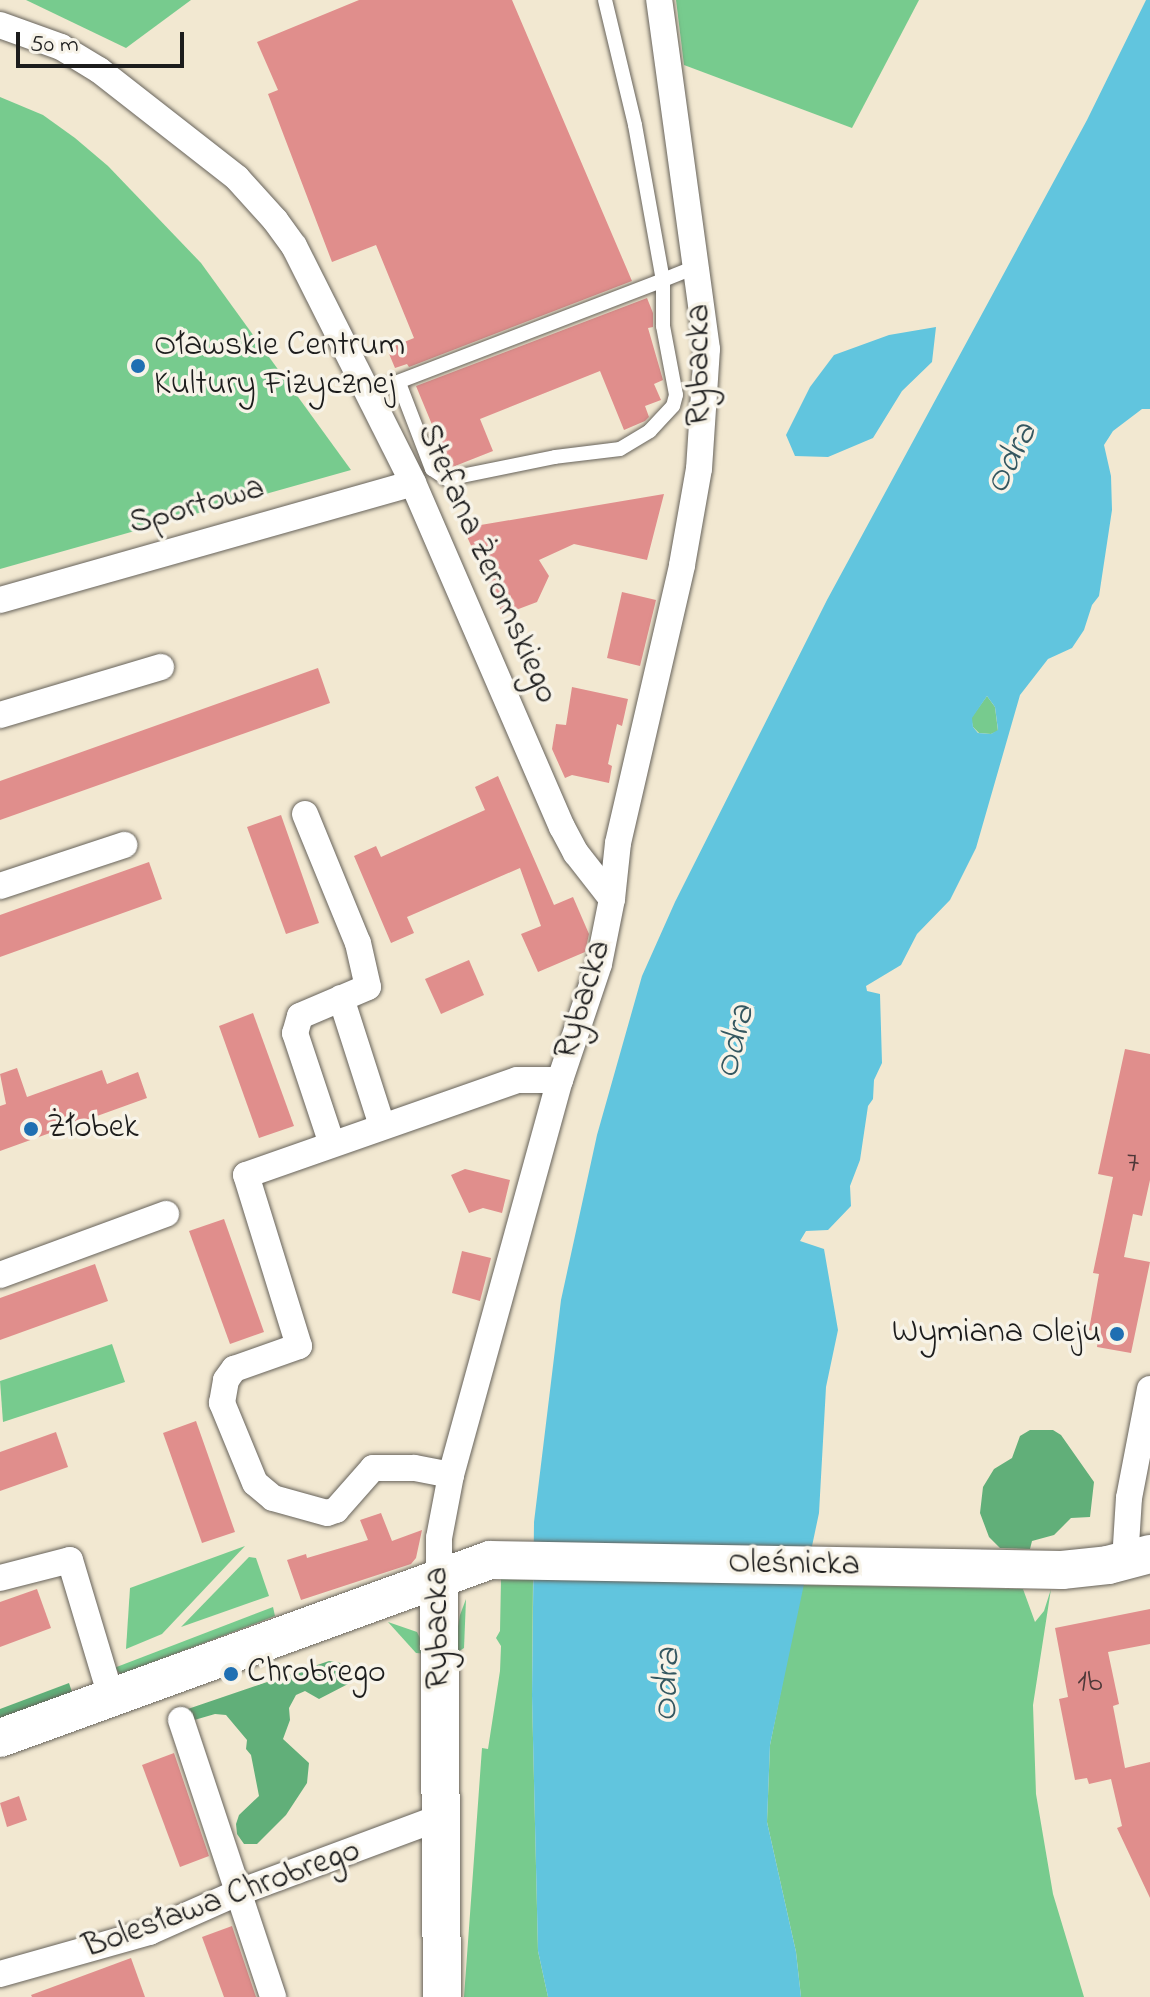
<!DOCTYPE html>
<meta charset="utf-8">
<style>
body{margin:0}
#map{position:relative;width:1150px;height:1997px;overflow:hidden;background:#f2e8d1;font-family:"Indie Flower",sans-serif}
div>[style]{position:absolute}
.green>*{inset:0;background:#77cb8e}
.forest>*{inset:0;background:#61af79}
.water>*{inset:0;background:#61c5de}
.building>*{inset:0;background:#e08e8c}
.roads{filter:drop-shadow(0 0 2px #67635b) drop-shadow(0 0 2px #67635b)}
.lane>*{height:14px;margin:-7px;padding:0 7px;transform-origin:7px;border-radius:7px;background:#fff}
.street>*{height:26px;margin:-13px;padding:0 13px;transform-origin:13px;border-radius:13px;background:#fff}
.secondary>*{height:38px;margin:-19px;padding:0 19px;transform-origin:19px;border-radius:19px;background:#fff}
.dots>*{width:22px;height:22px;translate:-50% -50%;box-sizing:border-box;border:4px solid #f7f3e8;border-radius:50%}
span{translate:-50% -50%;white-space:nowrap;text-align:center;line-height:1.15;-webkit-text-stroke:7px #f7f3e8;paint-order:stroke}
.number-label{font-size:30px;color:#4d3838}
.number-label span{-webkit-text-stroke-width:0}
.poi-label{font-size:34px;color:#1c1c1c}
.left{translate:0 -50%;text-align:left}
.right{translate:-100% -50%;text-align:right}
.street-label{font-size:34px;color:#1c1c1c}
.water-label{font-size:36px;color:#345760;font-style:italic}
.scale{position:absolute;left:16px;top:32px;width:168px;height:36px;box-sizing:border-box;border:4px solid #1c1c1c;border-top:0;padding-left:10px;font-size:24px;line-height:28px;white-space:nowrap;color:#1c1c1c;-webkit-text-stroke:6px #f7f3e8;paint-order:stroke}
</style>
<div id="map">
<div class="green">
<div style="clip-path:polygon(26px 0,191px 0,126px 48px)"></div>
<div style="clip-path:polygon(676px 0,919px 0,852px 128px,684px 65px)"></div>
<div style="clip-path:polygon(0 97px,43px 115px,75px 138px,108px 166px,201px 263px,351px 470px,0 569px)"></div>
<div style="clip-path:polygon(987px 696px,995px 707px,998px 731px,991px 734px,979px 733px,973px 727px,971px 718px)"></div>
<div style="clip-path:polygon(112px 1344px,125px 1382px,3px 1422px,0 1381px)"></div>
<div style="clip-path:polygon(245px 1546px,162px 1634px,126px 1649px,130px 1588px)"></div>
<div style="clip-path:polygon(249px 1557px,256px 1558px,269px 1596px,181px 1627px)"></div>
<div style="clip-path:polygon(501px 1579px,533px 1580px,532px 1696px,538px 1951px,548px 1997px,464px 1997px,482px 1748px,488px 1749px,500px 1671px,501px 1646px,496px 1638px,500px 1631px)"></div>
<div style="clip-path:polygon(802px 1585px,1023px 1589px,1035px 1622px,1044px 1611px,1051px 1589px,1033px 1705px,1036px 1794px,1053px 1894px,1084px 1997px,801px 1997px,796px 1952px,767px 1822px,770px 1745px)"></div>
<div style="clip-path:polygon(466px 1599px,464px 1648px,453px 1655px,460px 1615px)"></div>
<div style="clip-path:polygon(273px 1607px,275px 1616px,121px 1674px,114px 1668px)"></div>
<div style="clip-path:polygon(388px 1622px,417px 1632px,428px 1654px,416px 1653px)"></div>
</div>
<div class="forest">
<div style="clip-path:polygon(1030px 1430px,1053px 1430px,1061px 1435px,1094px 1482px,1090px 1517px,1071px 1518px,1054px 1535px,1032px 1541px,1030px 1549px,1000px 1548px,989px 1537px,980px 1513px,983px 1487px,994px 1469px,1012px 1458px,1020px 1436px)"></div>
<div style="clip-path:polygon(329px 1661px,352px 1665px,355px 1670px,348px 1684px,319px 1699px,305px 1691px,296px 1695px,289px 1708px,290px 1720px,283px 1739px,309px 1763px,307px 1783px,286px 1815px,257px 1844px,244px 1844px,237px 1834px,236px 1824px,239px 1815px,259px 1796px,251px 1755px,246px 1749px,247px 1740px,226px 1715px,215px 1714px,184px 1723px,179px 1712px)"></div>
<div style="clip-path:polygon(69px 1683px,72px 1692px,0 1719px,0 1709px)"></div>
</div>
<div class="water">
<div style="clip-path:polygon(evenodd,1146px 0,1150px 0,1150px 409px,1142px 409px,1113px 431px,1104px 445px,1111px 476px,1112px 510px,1099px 596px,1092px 605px,1084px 630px,1072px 648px,1048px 659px,1020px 695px,976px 848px,950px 900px,917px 934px,901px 965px,866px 986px,867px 991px,880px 994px,882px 1063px,874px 1080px,873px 1099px,868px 1106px,860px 1160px,850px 1186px,851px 1206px,828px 1230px,806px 1231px,800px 1241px,824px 1249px,838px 1330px,826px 1387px,819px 1513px,770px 1745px,767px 1822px,796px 1952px,801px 1997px,548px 1997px,538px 1951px,532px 1696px,534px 1522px,561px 1300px,597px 1135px,642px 976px,675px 902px,827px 600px,1087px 120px,1146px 0,987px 696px,995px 707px,998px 730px,991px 734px,978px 733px,973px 727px,972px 718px,987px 696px)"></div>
<div style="clip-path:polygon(936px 327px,932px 362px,902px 391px,873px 438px,828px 457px,795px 456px,786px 435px,810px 387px,834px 355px,889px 335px)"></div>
</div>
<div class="building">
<div style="clip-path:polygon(359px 0,512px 0,632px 281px,409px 367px,407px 364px,395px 368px,387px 349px,414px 338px,376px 245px,332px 262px,268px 94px,278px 90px,257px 42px)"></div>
<div style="clip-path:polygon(647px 298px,653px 313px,653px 327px,648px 328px,663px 380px,654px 384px,661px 400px,645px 406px,649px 417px,645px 421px,624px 430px,600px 371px,480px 419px,493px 451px,450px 468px,416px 386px)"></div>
<div style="clip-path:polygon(664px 494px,647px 560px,574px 544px,539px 560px,549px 576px,537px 602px,503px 615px,463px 528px)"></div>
<div style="clip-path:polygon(622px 592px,656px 600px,640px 666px,607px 658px)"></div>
<div style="clip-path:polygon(318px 668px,330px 703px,0 820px,0 781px)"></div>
<div style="clip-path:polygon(572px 687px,628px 699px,622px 726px,617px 724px,608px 764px,612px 766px,609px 783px,572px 775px,565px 778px,552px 749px,556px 724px,566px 725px)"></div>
<div style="clip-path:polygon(498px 776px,554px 905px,573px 897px,589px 934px,585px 952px,538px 972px,521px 934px,541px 926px,520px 868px,407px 917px,414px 933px,391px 943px,354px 856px,376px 846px,381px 857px,485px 810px,475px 787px)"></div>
<div style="clip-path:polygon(281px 815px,319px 923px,286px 934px,247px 827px)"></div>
<div style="clip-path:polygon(149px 862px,162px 899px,0 957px,0 915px)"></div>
<div style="clip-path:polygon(469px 960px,484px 995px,441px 1014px,425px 979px)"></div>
<div style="clip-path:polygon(253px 1013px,294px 1126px,259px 1138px,219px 1026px)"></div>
<div style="clip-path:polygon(1125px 1049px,1150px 1054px,1150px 1180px,1142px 1216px,1133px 1214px,1124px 1257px,1150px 1262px,1131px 1353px,1097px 1347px,1099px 1332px,1089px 1330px,1099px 1274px,1093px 1273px,1113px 1177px,1098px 1174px)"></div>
<div style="clip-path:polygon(17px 1068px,27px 1097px,102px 1070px,107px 1084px,138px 1072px,147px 1098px,0 1151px,0 1106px,6px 1104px,0 1074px)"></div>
<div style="clip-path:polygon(465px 1169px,510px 1180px,502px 1213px,483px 1208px,469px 1213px,451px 1175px)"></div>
<div style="clip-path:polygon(224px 1219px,264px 1332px,230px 1344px,189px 1231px)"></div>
<div style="clip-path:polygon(462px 1251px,491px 1258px,480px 1301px,452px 1293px)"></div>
<div style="clip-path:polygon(95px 1264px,108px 1301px,0 1340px,0 1298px)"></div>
<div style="clip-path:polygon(196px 1421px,235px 1532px,202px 1543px,163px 1433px)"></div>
<div style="clip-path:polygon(56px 1432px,68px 1467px,0 1491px,0 1452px)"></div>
<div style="clip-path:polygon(381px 1513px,392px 1541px,422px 1530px,416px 1558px,411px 1564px,301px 1600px,287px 1560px,306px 1554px,307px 1558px,368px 1540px,360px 1520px)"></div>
<div style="clip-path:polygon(37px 1589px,51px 1628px,0 1647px,0 1602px)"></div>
<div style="clip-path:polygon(1150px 1609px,1150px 1644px,1108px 1652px,1119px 1704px,1113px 1706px,1125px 1768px,1150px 1762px,1150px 1898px,1117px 1828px,1122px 1826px,1111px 1779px,1089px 1784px,1087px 1778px,1075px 1780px,1059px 1699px,1068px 1697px,1055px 1628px)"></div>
<div style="clip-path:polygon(174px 1753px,209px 1856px,180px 1867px,142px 1765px)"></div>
<div style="clip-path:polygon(19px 1796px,27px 1820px,7px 1827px,0 1803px)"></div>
<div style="clip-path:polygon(232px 1926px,256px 1997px,224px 1997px,202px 1937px)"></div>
<div style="clip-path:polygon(131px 1958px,145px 1997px,32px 1997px,31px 1995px)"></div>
</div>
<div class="roads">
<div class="lane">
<div style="left:605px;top:0;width:129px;rotate:76.5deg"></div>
<div style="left:635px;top:125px;width:158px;rotate:79.8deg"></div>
<div style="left:663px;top:280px;width:37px;rotate:-22deg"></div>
<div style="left:369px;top:393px;width:315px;rotate:-21deg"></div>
<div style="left:663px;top:280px;width:46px;rotate:90deg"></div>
<div style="left:663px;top:326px;width:70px;rotate:79.3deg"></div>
<div style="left:676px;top:395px;width:11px;rotate:105deg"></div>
<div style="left:673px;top:406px;width:34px;rotate:133deg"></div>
<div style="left:650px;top:431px;width:35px;rotate:149deg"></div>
<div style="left:620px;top:449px;width:65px;rotate:173deg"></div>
<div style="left:555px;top:457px;width:110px;rotate:168.5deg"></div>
<div style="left:447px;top:479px;width:18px;rotate:-146deg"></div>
<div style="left:432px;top:469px;width:92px;rotate:-111deg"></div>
</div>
<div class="street">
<div style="left:0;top:25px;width:65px;rotate:19.8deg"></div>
<div style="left:61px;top:47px;width:44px;rotate:31.2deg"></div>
<div style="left:99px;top:70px;width:175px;rotate:38deg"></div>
<div style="left:237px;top:178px;width:57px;rotate:47.9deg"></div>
<div style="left:275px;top:220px;width:32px;rotate:54deg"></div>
<div style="left:294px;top:246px;width:265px;rotate:63.3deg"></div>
<div style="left:413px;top:483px;width:375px;rotate:66.6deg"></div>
<div style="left:562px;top:827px;width:30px;rotate:62deg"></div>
<div style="left:576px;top:853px;width:58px;rotate:52deg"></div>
<div style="left:0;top:600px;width:429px;rotate:-15.8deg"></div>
<div style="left:0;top:715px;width:168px;rotate:-16.6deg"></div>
<div style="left:305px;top:814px;width:139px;rotate:67.7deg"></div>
<div style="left:358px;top:943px;width:45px;rotate:77.2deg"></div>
<div style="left:368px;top:987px;width:74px;rotate:156.9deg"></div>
<div style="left:300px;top:1016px;width:18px;rotate:106deg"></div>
<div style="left:295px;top:1033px;width:117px;rotate:71.6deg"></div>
<div style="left:0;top:886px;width:131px;rotate:-18.3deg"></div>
<div style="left:341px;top:998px;width:134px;rotate:72.2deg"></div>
<div style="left:0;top:1275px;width:177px;rotate:-20.2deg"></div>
<div style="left:451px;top:1475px;width:38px;rotate:-169deg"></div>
<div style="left:414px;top:1468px;width:41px;rotate:180deg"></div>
<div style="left:373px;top:1468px;width:56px;rotate:131.4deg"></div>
<div style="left:336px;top:1510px;width:9px;rotate:162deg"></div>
<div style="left:327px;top:1513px;width:56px;rotate:-164.5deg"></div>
<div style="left:273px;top:1498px;width:23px;rotate:-140deg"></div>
<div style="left:255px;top:1483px;width:87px;rotate:-112.4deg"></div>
<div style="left:222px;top:1403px;width:23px;rotate:-80deg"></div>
<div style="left:226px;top:1380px;width:14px;rotate:-54deg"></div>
<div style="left:234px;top:1369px;width:69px;rotate:-19.5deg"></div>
<div style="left:299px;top:1346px;width:179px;rotate:-107.2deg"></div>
<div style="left:246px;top:1175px;width:287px;rotate:-19.3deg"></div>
<div style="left:517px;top:1080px;width:43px"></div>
<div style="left:1125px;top:1561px;width:63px;rotate:-86.4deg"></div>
<div style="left:1129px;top:1498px;width:111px;rotate:-79.1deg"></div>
<div style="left:439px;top:1577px;width:39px;rotate:-90deg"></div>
<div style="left:439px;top:1538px;width:64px;rotate:-79.2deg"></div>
<div style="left:451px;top:1475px;width:410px;rotate:-74.6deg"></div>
<div style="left:560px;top:1080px;width:122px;rotate:-71.4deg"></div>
<div style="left:599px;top:964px;width:66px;rotate:-78.7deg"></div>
<div style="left:612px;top:899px;width:56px;rotate:-83.9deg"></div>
<div style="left:618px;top:843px;width:285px;rotate:-77deg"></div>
<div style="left:682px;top:565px;width:97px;rotate:-80deg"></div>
<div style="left:699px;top:469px;width:120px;rotate:-86.2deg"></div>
<div style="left:707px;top:349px;width:352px;rotate:-97.8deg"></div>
<div style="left:0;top:1578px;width:72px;rotate:-14.4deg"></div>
<div style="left:70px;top:1560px;width:143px;rotate:73.3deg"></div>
<div style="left:181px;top:1720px;width:292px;rotate:71.6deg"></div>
<div style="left:0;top:1974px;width:155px;rotate:-15.7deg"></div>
<div style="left:149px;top:1932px;width:96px;rotate:-23.9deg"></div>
<div style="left:237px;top:1893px;width:218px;rotate:-20.4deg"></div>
</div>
<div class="secondary">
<div style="left:439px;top:1577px;width:420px;rotate:89.6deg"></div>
<div style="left:0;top:1738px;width:521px;rotate:-19.96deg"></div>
<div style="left:490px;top:1560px;width:572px;rotate:1deg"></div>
<div style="left:1062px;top:1570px;width:46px;rotate:-6.2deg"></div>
<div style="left:1108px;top:1565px;width:43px;rotate:-14.7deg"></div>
</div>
</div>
<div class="dots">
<div style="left:138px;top:366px;background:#1f6fb2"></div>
<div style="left:31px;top:1129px;background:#1f6fb2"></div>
<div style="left:1117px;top:1334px;background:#1f6fb2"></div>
<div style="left:231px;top:1674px;background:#1f6fb2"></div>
</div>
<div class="number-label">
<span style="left:1133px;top:1164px">7</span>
<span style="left:1090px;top:1683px">1b</span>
</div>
<div class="poi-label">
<span class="left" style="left:154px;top:366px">Oławskie Centrum<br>Kultury Fizycznej</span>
<span class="left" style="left:47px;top:1129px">Żłobek</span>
<span class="right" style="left:1101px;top:1334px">Wymiana Oleju</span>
<span class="left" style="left:247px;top:1674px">Chrobrego</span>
</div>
<div class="street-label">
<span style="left:700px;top:365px;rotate:-90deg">Rybacka</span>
<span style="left:197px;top:507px;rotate:-16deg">Sportowa</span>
<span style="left:486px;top:564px;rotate:66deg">Stefana Żeromskiego</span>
<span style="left:584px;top:1000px;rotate:-73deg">Rybacka</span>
<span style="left:794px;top:1565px;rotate:1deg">Oleśnicka</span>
<span style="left:439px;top:1628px;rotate:-91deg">Rybacka</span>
<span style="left:222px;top:1900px;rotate:-20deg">Bolesława Chrobrego</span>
</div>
<div class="water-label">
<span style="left:1012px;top:459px;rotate:-63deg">Odra</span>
<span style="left:736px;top:1042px;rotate:-76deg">Odra</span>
<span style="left:668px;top:1685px;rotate:-88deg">Odra</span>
</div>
<div class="scale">50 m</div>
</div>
